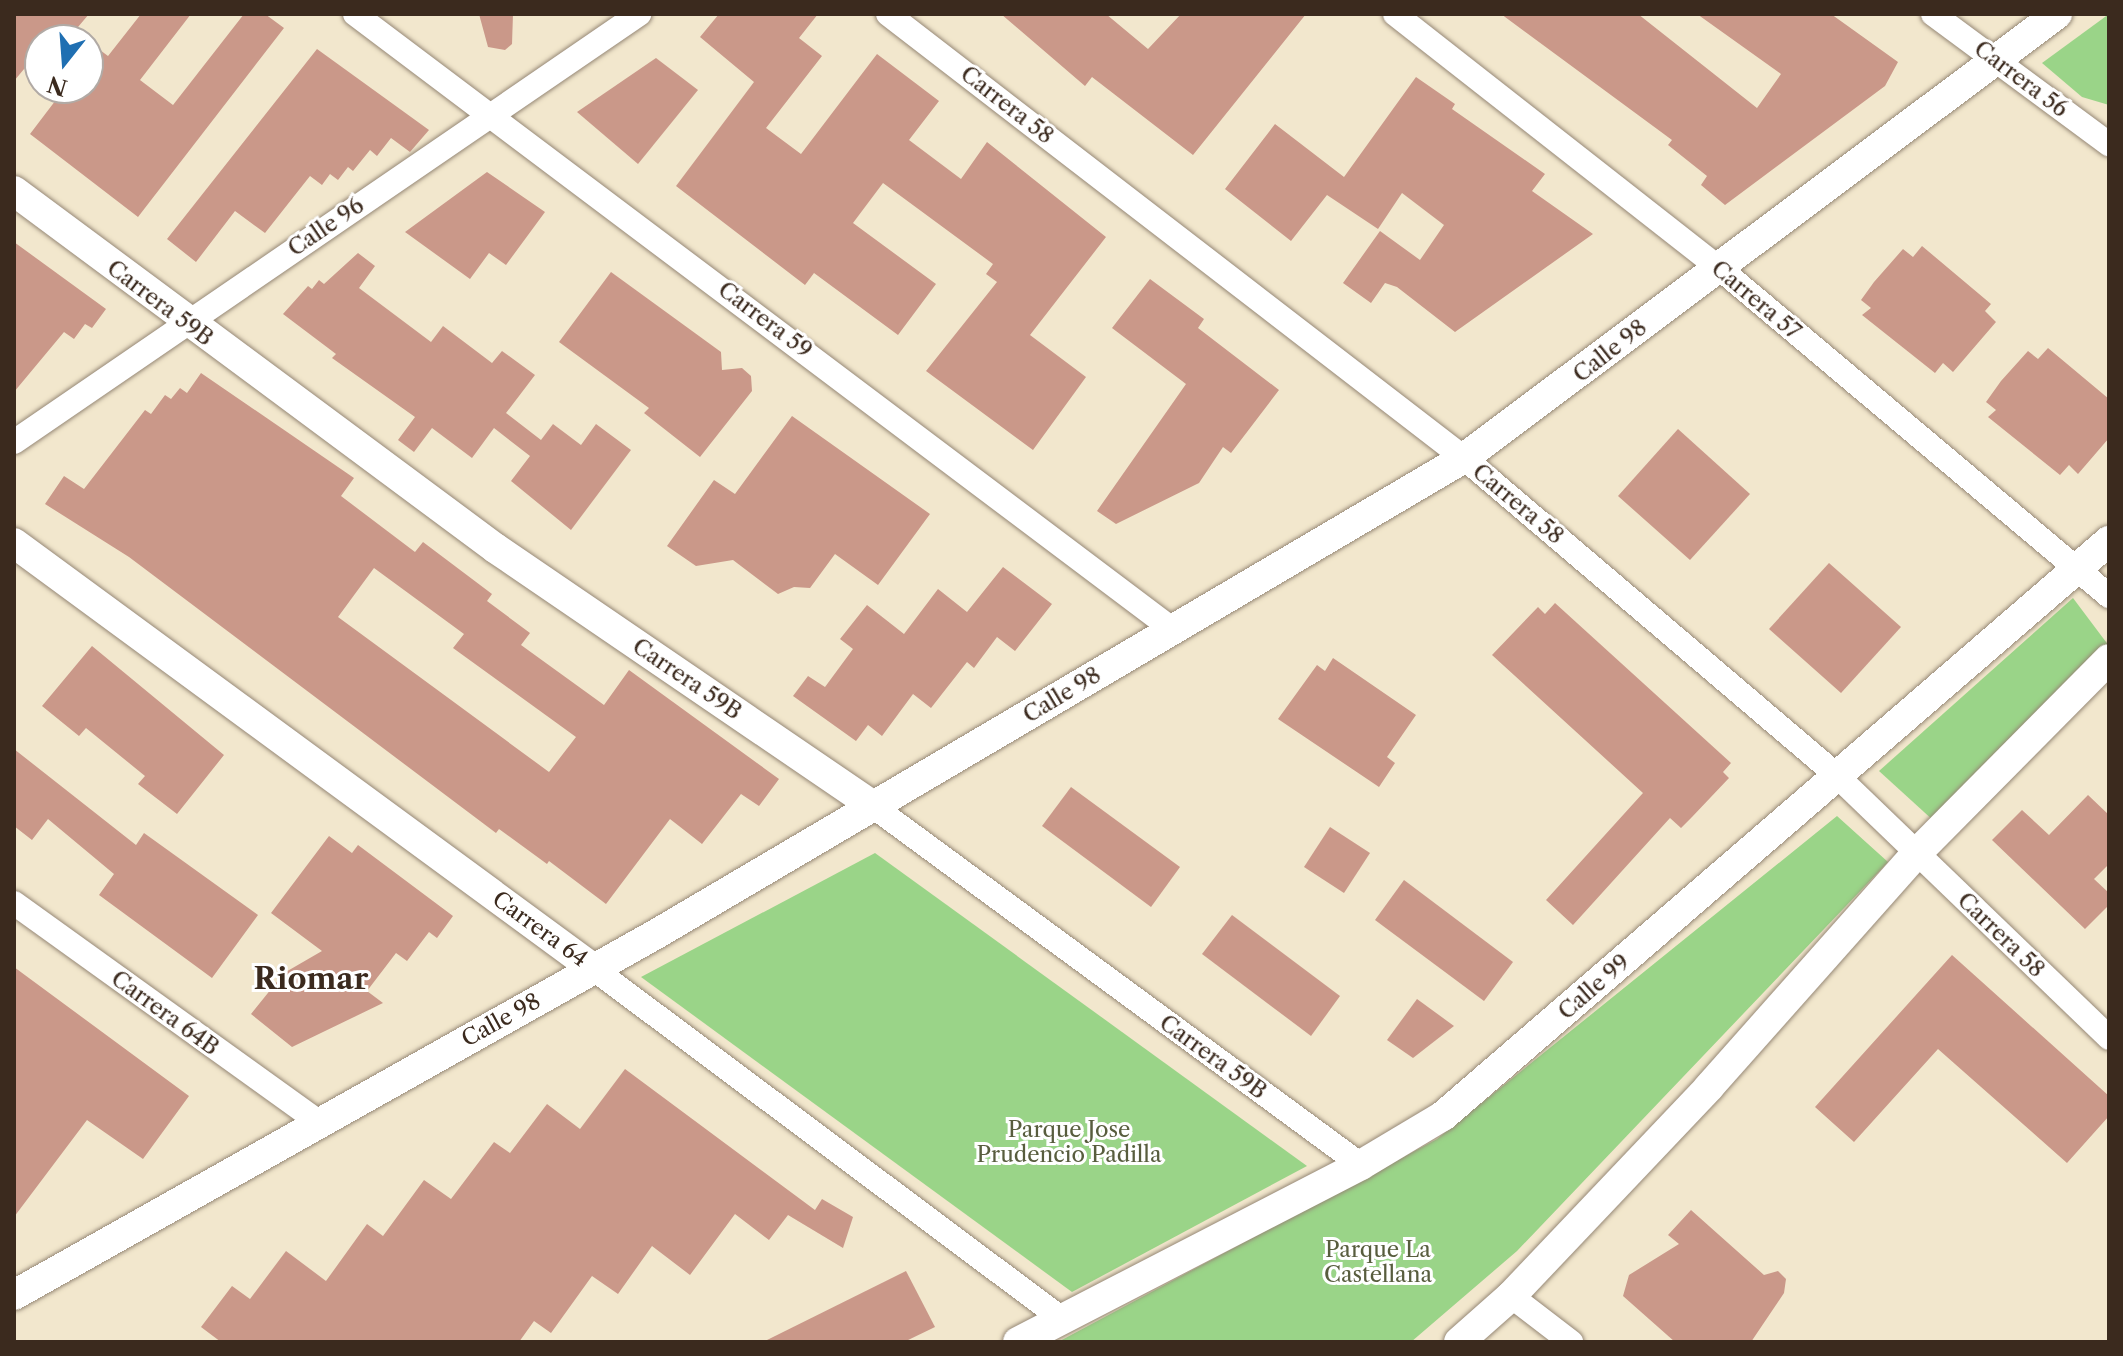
<!DOCTYPE html>
<style>
body{margin:0}
#map{position:relative;width:2123px;height:1356px;overflow:hidden;background:#f2e7cd;font-family:"Libre Caslon Text",serif}
div>[style]{position:absolute}
.green>*{inset:0;background:#9ad488}
.building>*{inset:0;background:#ca9889}
.roads{filter:drop-shadow(0 0 2px #968876) drop-shadow(0 0 2px #968876)}
.minor>*{height:24px;margin:-12px;padding:0 12px;transform-origin:12px;border-radius:12px;background:#fff}
.tertiary>*{height:30px;margin:-15px;padding:0 15px;transform-origin:15px;border-radius:15px;background:#fff}
span{translate:-50% -50%;white-space:nowrap;text-align:center;line-height:1.15;-webkit-text-stroke:6px #fff;paint-order:stroke}
.street-label{font-size:22px;color:#3b2a1e}
.park-label{font-size:22px;color:#585d3e}
.district-label{font-size:30px;color:#3b2a1e;font-weight:700}
.frame{position:absolute;inset:0;border:16px solid #3b2a1e;pointer-events:none}
.north{position:absolute;left:24px;top:24px;width:80px;height:80px;box-sizing:border-box;background:#fff;border:2px solid #b1aaa5;border-radius:50%;rotate:197deg;font-size:22px;font-weight:700;line-height:32px;text-align:center;color:#3b2a1e}
.north::after{content:'';display:block;margin:auto;width:28px;height:36px;background:#1f6fb2;clip-path:polygon(50% 0,100% 100%,50% 72%,0 100%)}
</style>
<div id="map">
<div class="green">
<div style="clip-path:polygon(2109px 14px,2109px 105px,2082px 97px,2042px 63px)"></div>
<div style="clip-path:polygon(2073px 598px,2109px 646px,1935px 822px,1879px 771px)"></div>
<div style="clip-path:polygon(1837px 816px,1888px 862px,1517px 1251px,1411px 1342px,1058px 1342px,1437px 1139px)"></div>
<div style="clip-path:polygon(875px 853px,1307px 1166px,1072px 1292px,641px 977px)"></div>
</div>
<div class="building">
<div style="clip-path:polygon(14px 14px,89px 14px,67px 40px,40px 40px,40px 50px,14px 81px)"></div>
<div style="clip-path:polygon(141px 14px,191px 14px,140px 80px,173px 105px,244px 14px,265px 14px,284px 28px,138px 217px,30px 134px,65px 88px,88px 88px,88px 41px,108px 56px)"></div>
<div style="clip-path:polygon(479px 14px,513px 14px,512px 44px,505px 50px,488px 47px)"></div>
<div style="clip-path:polygon(719px 14px,818px 14px,799px 38px,822px 56px,766px 128px,801px 154px,877px 54px,939px 101px,909px 140px,961px 179px,987px 142px,1106px 237px,1030px 335px,1086px 377px,1033px 450px,926px 371px,997px 282px,986px 274px,993px 264px,883px 183px,853px 223px,936px 284px,898px 335px,814px 273px,805px 285px,676px 186px,754px 82px,700px 37px)"></div>
<div style="clip-path:polygon(1001px 14px,1106px 14px,1148px 49px,1181px 14px,1306px 14px,1193px 155px,1092px 77px,1085px 86px)"></div>
<div style="clip-path:polygon(1501px 14px,1638px 14px,1757px 108px,1781px 74px,1697px 14px,1831px 14px,1898px 62px,1885px 86px,1725px 205px,1701px 185px,1707px 176px,1668px 145px,1672px 140px)"></div>
<div style="clip-path:polygon(317px 49px,429px 130px,410px 152px,391px 138px,377px 156px,370px 150px,353px 171px,348px 167px,338px 180px,330px 174px,322px 185px,310px 176px,265px 233px,235px 211px,196px 262px,167px 239px)"></div>
<div style="clip-path:polygon(656px 58px,698px 90px,638px 164px,577px 112px)"></div>
<div style="clip-path:polygon(1416px 77px,1455px 104px,1452px 109px,1545px 174px,1532px 191px,1593px 234px,1455px 332px,1397px 287px,1385px 283px,1371px 303px,1343px 283px,1380px 231px,1420px 260px,1444px 225px,1402px 193px,1378px 229px,1327px 195px,1291px 241px,1225px 189px,1275px 124px,1344px 177px)"></div>
<div style="clip-path:polygon(487px 172px,545px 212px,506px 265px,489px 253px,470px 279px,405px 232px)"></div>
<div style="clip-path:polygon(14px 242px,106px 309px,92px 328px,85px 324px,74px 339px,64px 332px,14px 392px)"></div>
<div style="clip-path:polygon(1922px 246px,1991px 304px,1985px 311px,1996px 322px,1953px 372px,1943px 363px,1935px 373px,1862px 315px,1871px 308px,1861px 300px,1874px 282px,1903px 249px,1913px 257px)"></div>
<div style="clip-path:polygon(358px 253px,375px 266px,359px 288px,431px 342px,443px 326px,492px 363px,502px 351px,535px 375px,506px 413px,541px 440px,553px 424px,581px 445px,596px 424px,631px 450px,571px 530px,511px 481px,530px 456px,494px 428px,472px 458px,432px 428px,414px 452px,398px 440px,415px 417px,332px 358px,336px 354px,283px 314px,308px 286px,312px 289px,319px 280px,324px 284px)"></div>
<div style="clip-path:polygon(611px 272px,721px 352px,722px 370px,742px 368px,751px 376px,752px 391px,700px 457px,644px 413px,649px 408px,559px 342px)"></div>
<div style="clip-path:polygon(1150px 279px,1204px 319px,1198px 328px,1279px 390px,1231px 453px,1223px 447px,1199px 483px,1116px 524px,1097px 511px,1186px 384px,1112px 328px)"></div>
<div style="clip-path:polygon(2048px 348px,2109px 399px,2109px 438px,2078px 474px,2069px 465px,2060px 475px,1988px 417px,1996px 410px,1986px 402px,2001px 381px,2028px 351px,2038px 359px)"></div>
<div style="clip-path:polygon(evenodd,201px 373px,354px 478px,341px 496px,415px 552px,423px 542px,492px 594px,487px 601px,530px 633px,521px 645px,604px 705px,629px 670px,779px 779px,759px 806px,741px 794px,702px 844px,670px 819px,606px 904px,549px 861px,547px 864px,499px 829px,496px 833px,129px 557px,45px 504px,64px 476px,84px 489px,145px 410px,151px 414px,165px 395px,171px 399px,180px 388px,187px 393px,201px 373px,374px 568px,464px 634px,453px 648px,576px 737px,549px 772px,338px 617px,374px 568px)"></div>
<div style="clip-path:polygon(792px 416px,930px 514px,878px 585px,835px 554px,810px 588px,794px 587px,778px 594px,733px 560px,696px 566px,667px 546px,714px 480px,735px 494px)"></div>
<div style="clip-path:polygon(1678px 429px,1750px 494px,1690px 560px,1618px 496px)"></div>
<div style="clip-path:polygon(1829px 563px,1901px 627px,1841px 693px,1769px 629px)"></div>
<div style="clip-path:polygon(1003px 567px,1052px 604px,1015px 651px,997px 637px,974px 668px,967px 662px,931px 708px,913px 694px,882px 736px,868px 725px,856px 741px,793px 696px,808px 676px,825px 687px,853px 649px,840px 639px,867px 605px,904px 634px,938px 589px,967px 612px)"></div>
<div style="clip-path:polygon(1555px 603px,1731px 763px,1723px 772px,1729px 778px,1692px 817px,1681px 828px,1670px 818px,1573px 925px,1546px 900px,1643px 793px,1492px 655px,1538px 607px,1545px 614px)"></div>
<div style="clip-path:polygon(92px 646px,224px 755px,177px 814px,138px 784px,145px 776px,86px 728px,79px 736px,42px 706px)"></div>
<div style="clip-path:polygon(1333px 658px,1416px 715px,1387px 757px,1395px 763px,1379px 787px,1278px 719px,1317px 665px,1325px 671px)"></div>
<div style="clip-path:polygon(14px 749px,136px 845px,144px 833px,258px 915px,212px 978px,99px 895px,114px 874px,48px 819px,32px 840px,14px 826px)"></div>
<div style="clip-path:polygon(1071px 787px,1180px 867px,1151px 907px,1042px 826px)"></div>
<div style="clip-path:polygon(2088px 795px,2109px 815px,2109px 864px,2094px 879px,2109px 893px,2109px 905px,2085px 929px,1992px 840px,2022px 810px,2049px 835px)"></div>
<div style="clip-path:polygon(1330px 827px,1370px 853px,1344px 893px,1304px 867px)"></div>
<div style="clip-path:polygon(329px 836px,352px 853px,358px 845px,453px 916px,437px 938px,429px 932px,407px 961px,396px 953px,367px 991px,383px 1003px,292px 1047px,251px 1014px,284px 973px,322px 951px,271px 913px)"></div>
<div style="clip-path:polygon(1404px 880px,1513px 962px,1484px 1001px,1375px 920px)"></div>
<div style="clip-path:polygon(1232px 915px,1340px 996px,1311px 1036px,1202px 954px)"></div>
<div style="clip-path:polygon(1952px 955px,2109px 1096px,2109px 1116px,2067px 1163px,1938px 1049px,1854px 1142px,1815px 1107px)"></div>
<div style="clip-path:polygon(14px 967px,189px 1096px,143px 1159px,87px 1120px,14px 1217px)"></div>
<div style="clip-path:polygon(1417px 999px,1454px 1026px,1413px 1058px,1387px 1040px)"></div>
<div style="clip-path:polygon(625px 1069px,815px 1210px,822px 1199px,853px 1217px,843px 1248px,788px 1215px,769px 1240px,735px 1214px,690px 1275px,652px 1246px,618px 1294px,592px 1276px,551px 1333px,534px 1321px,519px 1342px,221px 1342px,201px 1327px,232px 1286px,250px 1299px,286px 1251px,326px 1281px,367px 1224px,383px 1236px,424px 1180px,451px 1199px,494px 1142px,510px 1153px,547px 1104px,580px 1129px)"></div>
<div style="clip-path:polygon(1691px 1210px,1764px 1275px,1778px 1271px,1786px 1279px,1784px 1293px,1751px 1342px,1675px 1342px,1623px 1296px,1629px 1275px,1679px 1244px,1668px 1235px)"></div>
<div style="clip-path:polygon(906px 1271px,935px 1327px,904px 1342px,763px 1342px)"></div>
</div>
<div class="roads">
<div class="minor">
<div style="left:355px;top:14px;width:1023px;rotate:36.97deg"></div>
<div style="left:888px;top:14px;width:727px;rotate:37.63deg"></div>
<div style="left:1464px;top:458px;width:489px;rotate:40.4deg"></div>
<div style="left:1836px;top:775px;width:379px;rotate:43.9deg"></div>
<div style="left:1395px;top:14px;width:410px;rotate:38.1deg"></div>
<div style="left:1718px;top:267px;width:511px;rotate:40.08deg"></div>
<div style="left:1933px;top:14px;width:219px;rotate:36.5deg"></div>
<div style="left:14px;top:442px;width:758px;rotate:-34.4deg"></div>
<div style="left:874px;top:807px;width:604px;rotate:36.32deg"></div>
<div style="left:14px;top:903px;width:373px;rotate:35.7deg"></div>
<div style="left:594px;top:969px;width:584px;rotate:36.79deg"></div>
<div style="left:1511px;top:1296px;width:76px;rotate:37.5deg"></div>
</div>
<div class="tertiary">
<div style="left:14px;top:191px;width:599px;rotate:36.58deg"></div>
<div style="left:495px;top:548px;width:459px;rotate:34.3deg"></div>
<div style="left:14px;top:543px;width:720px;rotate:36.3deg"></div>
<div style="left:14px;top:1295px;width:739px;rotate:-29.34deg"></div>
<div style="left:658px;top:933px;width:936px;rotate:-30.51deg"></div>
<div style="left:1464px;top:458px;width:741px;rotate:-36.82deg"></div>
<div style="left:1018px;top:1342px;width:386px;rotate:-27.3deg"></div>
<div style="left:1361px;top:1165px;width:96px;rotate:-30.9deg"></div>
<div style="left:1443px;top:1116px;width:880px;rotate:-40.81deg"></div>
<div style="left:1459px;top:1342px;width:69px;rotate:-41.5deg"></div>
<div style="left:1511px;top:1296px;width:288px;rotate:-46.5deg"></div>
<div style="left:1709px;top:1087px;width:312px;rotate:-48.4deg"></div>
<div style="left:1916px;top:854px;width:274px;rotate:-45.3deg"></div>
</div>
</div>
<div class="street-label">
<span style="left:2021px;top:79px;rotate:37deg">Carrera 56</span>
<span style="left:1007px;top:105px;rotate:38deg">Carrera 58</span>
<span style="left:326px;top:227px;rotate:-34deg">Calle 96</span>
<span style="left:1756px;top:300px;rotate:40deg">Carrera 57</span>
<span style="left:160px;top:303px;rotate:37deg">Carrera 59B</span>
<span style="left:765px;top:320px;rotate:37deg">Carrera 59</span>
<span style="left:1610px;top:351px;rotate:-38deg">Calle 98</span>
<span style="left:1518px;top:504px;rotate:40deg">Carrera 58</span>
<span style="left:687px;top:679px;rotate:34deg">Carrera 59B</span>
<span style="left:1062px;top:695px;rotate:-31deg">Calle 98</span>
<span style="left:540px;top:929px;rotate:36deg">Carrera 64</span>
<span style="left:2001px;top:935px;rotate:44deg">Carrera 58</span>
<span style="left:1594px;top:987px;rotate:-41deg">Calle 99</span>
<span style="left:165px;top:1013px;rotate:36deg">Carrera 64B</span>
<span style="left:501px;top:1020px;rotate:-29deg">Calle 98</span>
<span style="left:1213px;top:1057px;rotate:36deg">Carrera 59B</span>
</div>
<div class="park-label">
<span style="left:1069px;top:1142px">Parque Jose<br>Prudencio Padilla</span>
<span style="left:1378px;top:1262px">Parque La<br>Castellana</span>
</div>
<div class="district-label">
<span style="left:311px;top:979px">Riomar</span>
</div>
<div class="frame"></div>
<div class="north">N</div>
</div>
